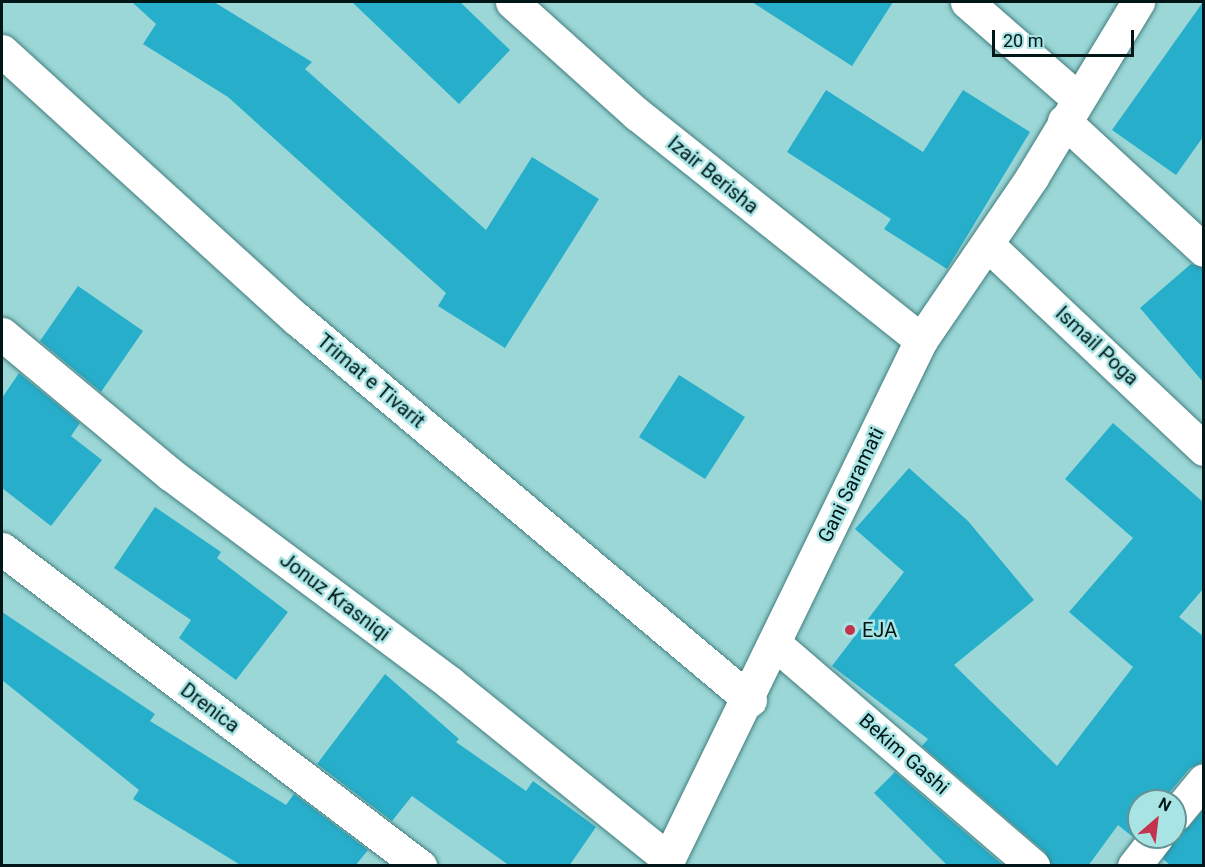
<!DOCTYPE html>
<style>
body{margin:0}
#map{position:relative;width:1205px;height:867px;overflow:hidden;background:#9bd7d7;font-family:Roboto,sans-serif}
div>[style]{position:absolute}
.building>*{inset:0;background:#26aecb}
.roads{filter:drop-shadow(0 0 2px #437d7e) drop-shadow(0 0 2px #437d7e)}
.minor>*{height:33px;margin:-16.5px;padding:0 16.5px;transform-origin:16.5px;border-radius:16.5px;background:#fff}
.tertiary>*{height:33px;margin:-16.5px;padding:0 16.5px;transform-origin:16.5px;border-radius:16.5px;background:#fff}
.dots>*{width:16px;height:16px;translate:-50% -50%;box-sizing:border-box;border:3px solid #a8e4e4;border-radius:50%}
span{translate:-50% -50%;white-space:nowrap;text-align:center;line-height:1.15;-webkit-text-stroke:5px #a8e4e4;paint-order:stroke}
.street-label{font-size:20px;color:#011717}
.poi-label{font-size:20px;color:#011717}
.left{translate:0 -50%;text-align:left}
.frame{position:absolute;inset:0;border:3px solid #011717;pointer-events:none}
.north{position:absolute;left:1127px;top:789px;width:60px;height:60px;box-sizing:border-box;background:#a8e4e4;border:2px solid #659292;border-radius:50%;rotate:28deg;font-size:16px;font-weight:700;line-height:24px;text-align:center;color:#011717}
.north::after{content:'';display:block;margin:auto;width:21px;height:27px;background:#c3334b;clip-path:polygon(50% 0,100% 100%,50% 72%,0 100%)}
.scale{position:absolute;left:992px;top:30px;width:142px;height:27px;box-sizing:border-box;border:3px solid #011717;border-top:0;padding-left:8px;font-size:18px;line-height:21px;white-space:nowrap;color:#011717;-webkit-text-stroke:4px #a8e4e4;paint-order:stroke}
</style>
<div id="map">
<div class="building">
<div style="clip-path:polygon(132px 2px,214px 2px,312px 62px,305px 69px,486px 230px,532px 157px,599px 199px,505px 348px,438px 306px,446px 293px,228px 97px,143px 44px,156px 24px)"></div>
<div style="clip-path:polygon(352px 2px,460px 2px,510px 50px,459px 104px)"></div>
<div style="clip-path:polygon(752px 2px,893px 2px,852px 66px)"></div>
<div style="clip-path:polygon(1203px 2px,1203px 137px,1176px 175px,1112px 130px)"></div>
<div style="clip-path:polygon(826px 90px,923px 152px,963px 90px,1030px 132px,947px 269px,884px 229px,891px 219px,787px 152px)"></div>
<div style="clip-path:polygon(1191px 264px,1203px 268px,1203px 382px,1140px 308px)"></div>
<div style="clip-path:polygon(78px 286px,143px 331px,101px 392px,40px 341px)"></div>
<div style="clip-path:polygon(19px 373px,80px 423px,71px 436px,102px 460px,51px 526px,2px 488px,2px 398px)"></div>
<div style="clip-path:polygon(679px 375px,745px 417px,705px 479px,639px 437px)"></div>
<div style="clip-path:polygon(1113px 423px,1203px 502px,1203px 589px,1179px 617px,1203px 636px,1203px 762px,1190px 768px,1162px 801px,1139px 801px,1139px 830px,1133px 837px,1118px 825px,1088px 866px,1051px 866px,1045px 852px,922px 746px,928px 739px,832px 666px,904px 572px,855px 529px,909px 468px,968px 521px,1034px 600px,954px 665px,1057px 766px,1133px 667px,1069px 612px,1133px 538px,1065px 479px)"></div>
<div style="clip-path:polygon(155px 507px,221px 552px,217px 558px,288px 612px,236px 680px,179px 638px,191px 620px,114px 568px)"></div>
<div style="clip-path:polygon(2px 612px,155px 714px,150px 721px,286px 805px,294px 794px,368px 850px,355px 866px,242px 866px,133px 799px,139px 790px,2px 680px)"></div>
<div style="clip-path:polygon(385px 674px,459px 739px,456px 742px,526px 791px,533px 781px,596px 827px,569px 866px,510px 866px,412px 796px,392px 821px,317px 764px)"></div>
<div style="clip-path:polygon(895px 772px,1004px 866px,948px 866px,874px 793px)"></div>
<div style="clip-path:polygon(1203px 810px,1203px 866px,1171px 866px,1163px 859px,1175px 833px,1189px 827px)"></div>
</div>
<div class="roads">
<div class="minor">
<div style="left:512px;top:2px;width:168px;rotate:41.9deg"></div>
<div style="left:637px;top:114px;width:363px;rotate:38.5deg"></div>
<div style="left:967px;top:2px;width:147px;rotate:41.1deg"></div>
<div style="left:2px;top:51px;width:399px;rotate:42.3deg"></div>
<div style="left:297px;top:319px;width:592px;rotate:40.07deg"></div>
<div style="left:1064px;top:121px;width:190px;rotate:42.7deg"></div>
<div style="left:988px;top:245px;width:297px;rotate:43.4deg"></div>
<div style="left:2px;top:334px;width:219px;rotate:39.8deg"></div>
<div style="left:170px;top:474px;width:349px;rotate:36.7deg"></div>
<div style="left:450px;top:683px;width:280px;rotate:38.9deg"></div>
<div style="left:2px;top:549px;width:525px;rotate:37.18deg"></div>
<div style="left:774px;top:643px;width:342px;rotate:40.7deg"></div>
<div style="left:1175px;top:815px;width:45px;rotate:-50.4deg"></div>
<div style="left:1134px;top:866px;width:37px;rotate:-52deg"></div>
</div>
<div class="tertiary">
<div style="left:665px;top:866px;width:585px;rotate:-64.05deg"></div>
<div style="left:921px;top:340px;width:197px;rotate:-55.7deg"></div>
<div style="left:1032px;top:177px;width:205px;rotate:-58.8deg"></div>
</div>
</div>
<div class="dots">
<div style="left:850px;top:630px;background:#c3334b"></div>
</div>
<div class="street-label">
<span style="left:713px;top:175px;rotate:39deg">Izair Berisha</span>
<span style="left:1097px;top:346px;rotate:43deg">Ismail Poga</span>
<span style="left:371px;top:381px;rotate:40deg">Trimat e Tivarit</span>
<span style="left:851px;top:485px;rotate:-64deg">Gani Saramati</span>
<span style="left:335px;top:597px;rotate:37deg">Jonuz Krasniqi</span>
<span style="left:210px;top:708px;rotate:37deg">Drenica</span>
<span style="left:904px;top:754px;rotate:41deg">Bekim Gashi</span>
</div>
<div class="poi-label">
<span class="left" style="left:862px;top:630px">EJA</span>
</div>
<div class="frame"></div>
<div class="north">N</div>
<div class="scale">20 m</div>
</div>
